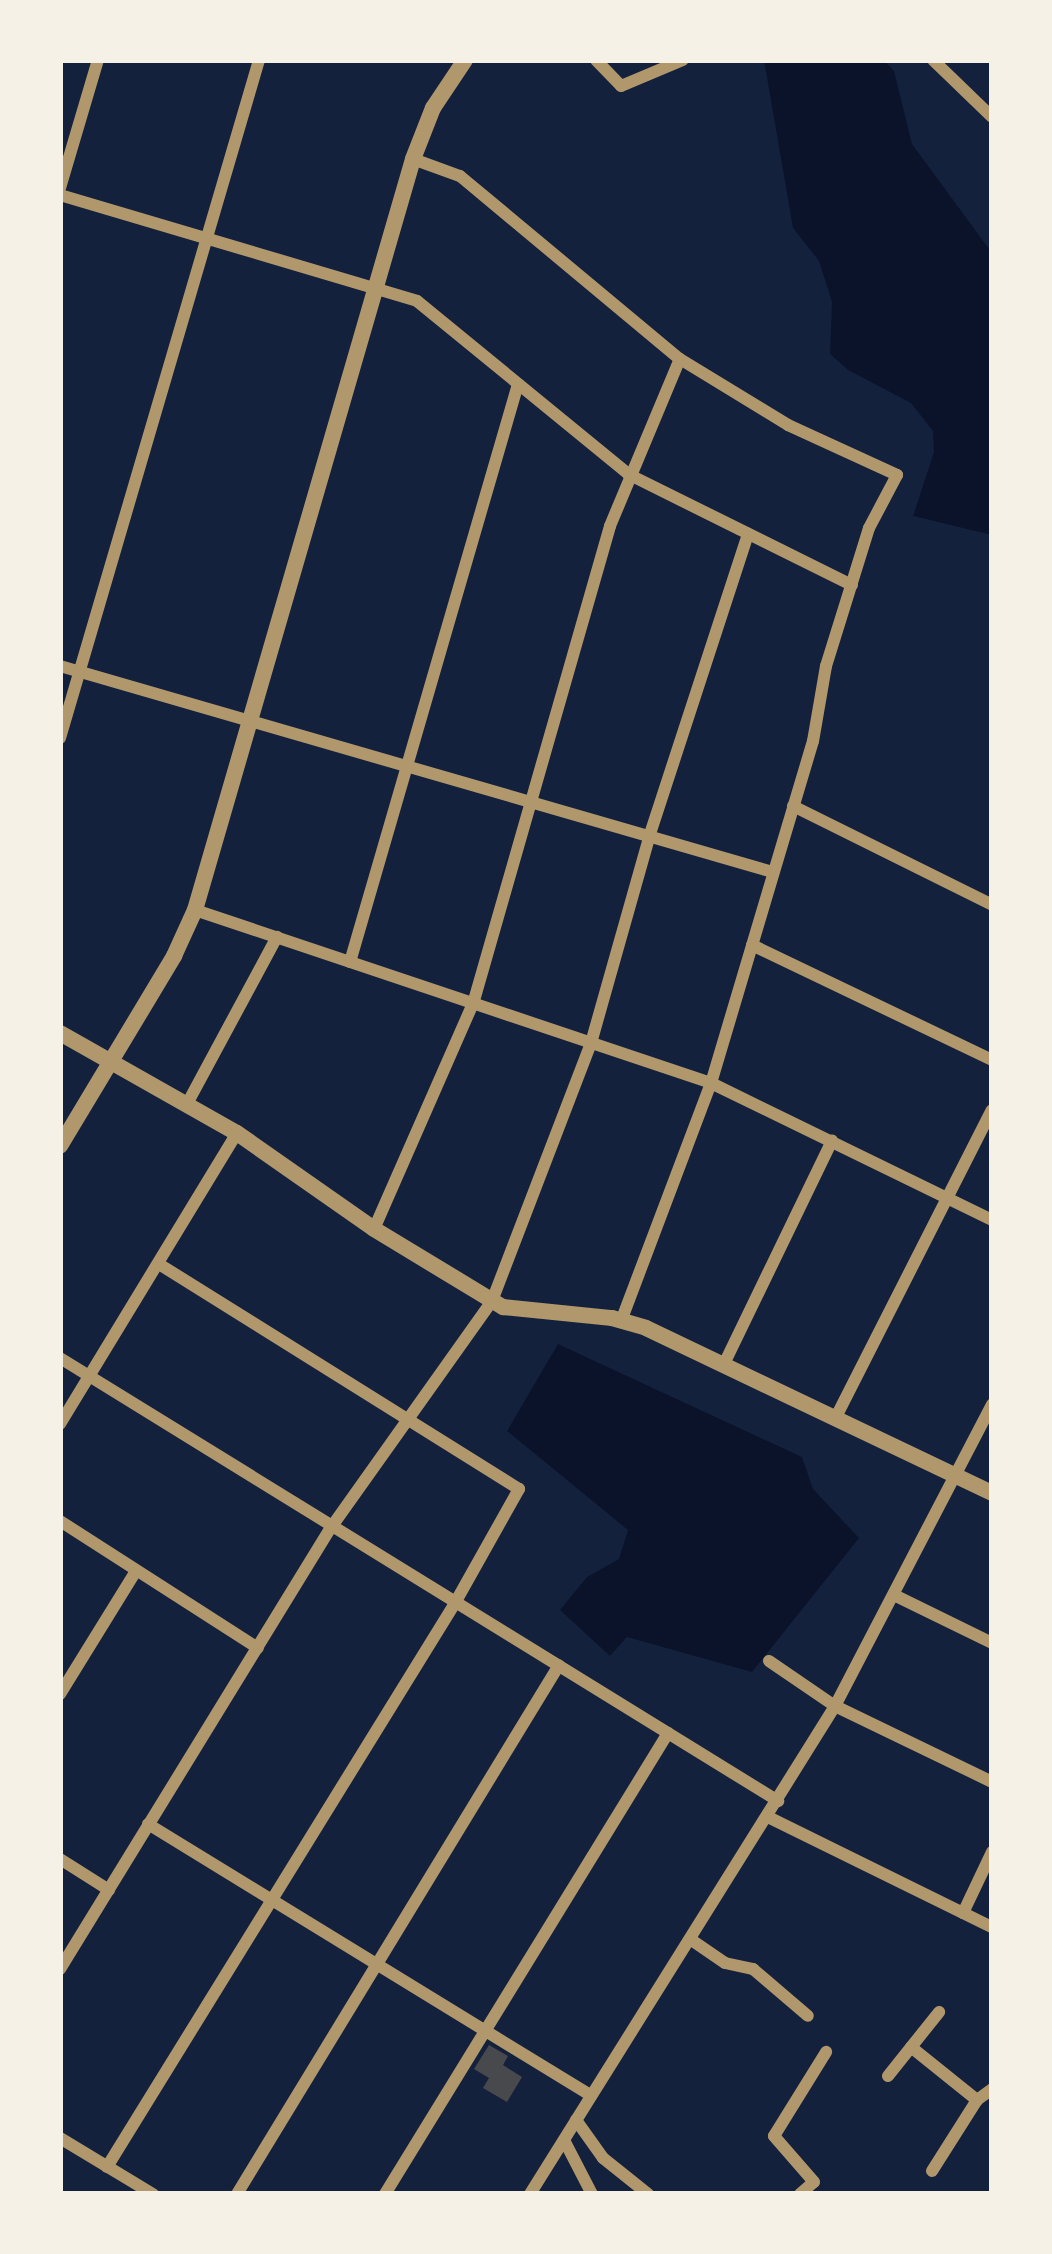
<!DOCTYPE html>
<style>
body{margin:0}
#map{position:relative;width:1052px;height:2254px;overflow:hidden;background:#14213d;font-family:"Asap Condensed",sans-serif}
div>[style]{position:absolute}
.water>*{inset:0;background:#0b132b}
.building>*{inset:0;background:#48494c}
.minor>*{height:12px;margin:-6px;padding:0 6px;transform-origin:6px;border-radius:6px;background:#b1986c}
.tertiary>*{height:16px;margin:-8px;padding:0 8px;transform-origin:8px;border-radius:8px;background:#b1986c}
span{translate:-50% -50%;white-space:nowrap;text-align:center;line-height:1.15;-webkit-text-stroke:12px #f6f1e7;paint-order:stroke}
.frame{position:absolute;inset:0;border:63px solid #f6f1e7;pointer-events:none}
</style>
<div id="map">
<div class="water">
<div style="clip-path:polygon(764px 60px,884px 60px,894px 71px,912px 144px,992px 253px,992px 535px,913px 516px,934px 452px,933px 431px,911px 403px,848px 370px,830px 354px,832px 302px,819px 261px,793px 228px)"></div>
<div style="clip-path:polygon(558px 1344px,802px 1457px,813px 1489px,859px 1538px,752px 1672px,627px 1637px,610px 1656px,560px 1610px,587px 1577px,619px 1559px,628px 1530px,507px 1431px)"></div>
</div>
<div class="building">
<div style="clip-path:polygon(489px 2045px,508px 2056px,503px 2065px,522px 2077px,507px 2102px,483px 2088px,489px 2078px,474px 2069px)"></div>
</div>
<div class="minor">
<div style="left:596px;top:60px;width:36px;rotate:46deg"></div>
<div style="left:621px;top:86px;width:67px;rotate:-22.8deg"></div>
<div style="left:933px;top:60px;width:82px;rotate:44deg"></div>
<div style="left:413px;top:159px;width:50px;rotate:19.9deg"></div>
<div style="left:460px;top:176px;width:286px;rotate:39.8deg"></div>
<div style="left:680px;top:359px;width:127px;rotate:31.4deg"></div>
<div style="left:788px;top:425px;width:120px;rotate:24.6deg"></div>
<div style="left:897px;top:475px;width:60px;rotate:117.8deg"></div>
<div style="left:869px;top:528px;width:145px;rotate:107.3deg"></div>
<div style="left:826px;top:666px;width:76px;rotate:99.8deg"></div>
<div style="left:813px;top:741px;width:357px;rotate:106.6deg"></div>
<div style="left:711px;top:1083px;width:254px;rotate:110.7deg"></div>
<div style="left:60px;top:188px;width:134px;rotate:-73.5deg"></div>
<div style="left:60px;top:195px;width:372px;rotate:16.5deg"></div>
<div style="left:417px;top:301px;width:273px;rotate:39.3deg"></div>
<div style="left:628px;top:474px;width:250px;rotate:26.4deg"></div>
<div style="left:60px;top:666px;width:742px;rotate:16.12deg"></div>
<div style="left:60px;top:738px;width:707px;rotate:-73.64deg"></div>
<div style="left:793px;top:806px;width:222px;rotate:26.4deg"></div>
<div style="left:195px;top:910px;width:544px;rotate:18.53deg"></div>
<div style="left:711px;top:1083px;width:313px;rotate:26deg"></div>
<div style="left:752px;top:945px;width:266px;rotate:25.6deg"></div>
<div style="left:350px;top:962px;width:602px;rotate:-73.79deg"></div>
<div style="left:187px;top:1104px;width:190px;rotate:-61.7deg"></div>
<div style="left:374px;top:1229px;width:246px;rotate:-66.3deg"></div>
<div style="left:473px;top:1004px;width:497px;rotate:-74deg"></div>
<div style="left:610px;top:526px;width:181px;rotate:-67.3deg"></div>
<div style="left:60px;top:1358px;width:844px;rotate:31.67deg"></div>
<div style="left:725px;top:1362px;width:246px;rotate:-64.2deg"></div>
<div style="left:836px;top:1417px;width:344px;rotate:-63.1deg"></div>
<div style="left:60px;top:1424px;width:341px;rotate:-58.7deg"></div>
<div style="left:60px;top:1521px;width:235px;rotate:32.7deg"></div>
<div style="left:894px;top:1595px;width:109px;rotate:26.1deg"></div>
<div style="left:769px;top:1661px;width:80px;rotate:34.3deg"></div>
<div style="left:835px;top:1706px;width:174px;rotate:25.8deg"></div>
<div style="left:60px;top:1694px;width:145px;rotate:-58.3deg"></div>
<div style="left:768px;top:1817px;width:250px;rotate:26.2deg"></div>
<div style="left:148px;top:1824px;width:518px;rotate:31.51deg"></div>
<div style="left:60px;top:1859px;width:58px;rotate:32.3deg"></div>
<div style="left:963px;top:1913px;width:68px;rotate:-64.6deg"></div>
<div style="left:690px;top:1939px;width:42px;rotate:34.4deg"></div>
<div style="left:725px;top:1963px;width:29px;rotate:12deg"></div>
<div style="left:753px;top:1969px;width:72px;rotate:40.5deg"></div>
<div style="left:60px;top:1969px;width:516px;rotate:-58.47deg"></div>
<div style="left:330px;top:1529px;width:280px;rotate:-54.6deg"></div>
<div style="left:492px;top:1301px;width:276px;rotate:-69deg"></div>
<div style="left:591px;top:1043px;width:217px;rotate:-74.2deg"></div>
<div style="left:650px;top:834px;width:316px;rotate:-71.9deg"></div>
<div style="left:911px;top:2047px;width:85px;rotate:38.8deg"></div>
<div style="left:888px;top:2076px;width:82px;rotate:-51.4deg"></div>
<div style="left:576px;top:2120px;width:47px;rotate:54.6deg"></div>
<div style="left:603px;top:2158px;width:58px;rotate:38.7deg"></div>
<div style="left:60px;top:2138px;width:109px;rotate:31.1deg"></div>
<div style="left:564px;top:2140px;width:61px;rotate:62.6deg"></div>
<div style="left:107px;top:2167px;width:663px;rotate:-58.32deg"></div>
<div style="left:455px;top:1603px;width:131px;rotate:-60.7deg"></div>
<div style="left:519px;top:1489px;width:425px;rotate:-148deg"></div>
<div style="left:932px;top:2171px;width:84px;rotate:-57.6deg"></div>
<div style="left:977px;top:2100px;width:19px;rotate:-36deg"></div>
<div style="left:237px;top:2194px;width:619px;rotate:-58.67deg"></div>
<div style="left:385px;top:2194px;width:541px;rotate:-58.45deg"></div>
<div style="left:530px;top:2194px;width:575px;rotate:-57.99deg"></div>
<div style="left:835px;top:1706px;width:340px;rotate:-62.5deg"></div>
<div style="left:800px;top:2194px;width:18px;rotate:-41deg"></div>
<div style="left:814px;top:2182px;width:61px;rotate:-131deg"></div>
<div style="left:774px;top:2136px;width:99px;rotate:-58.2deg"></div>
</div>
<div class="tertiary">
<div style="left:60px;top:1033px;width:203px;rotate:29.5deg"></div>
<div style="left:237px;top:1133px;width:167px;rotate:35deg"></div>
<div style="left:374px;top:1229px;width:151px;rotate:31.2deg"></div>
<div style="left:503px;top:1307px;width:110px;rotate:5.8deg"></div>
<div style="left:612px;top:1318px;width:35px;rotate:16deg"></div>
<div style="left:646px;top:1328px;width:383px;rotate:25.5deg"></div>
<div style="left:60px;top:1146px;width:222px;rotate:-59deg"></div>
<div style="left:174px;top:956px;width:51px;rotate:-65.5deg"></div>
<div style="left:195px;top:910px;width:782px;rotate:-73.81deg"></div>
<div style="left:413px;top:159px;width:55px;rotate:-68.6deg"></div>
<div style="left:433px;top:108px;width:58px;rotate:-56.3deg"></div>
</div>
<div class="frame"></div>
</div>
